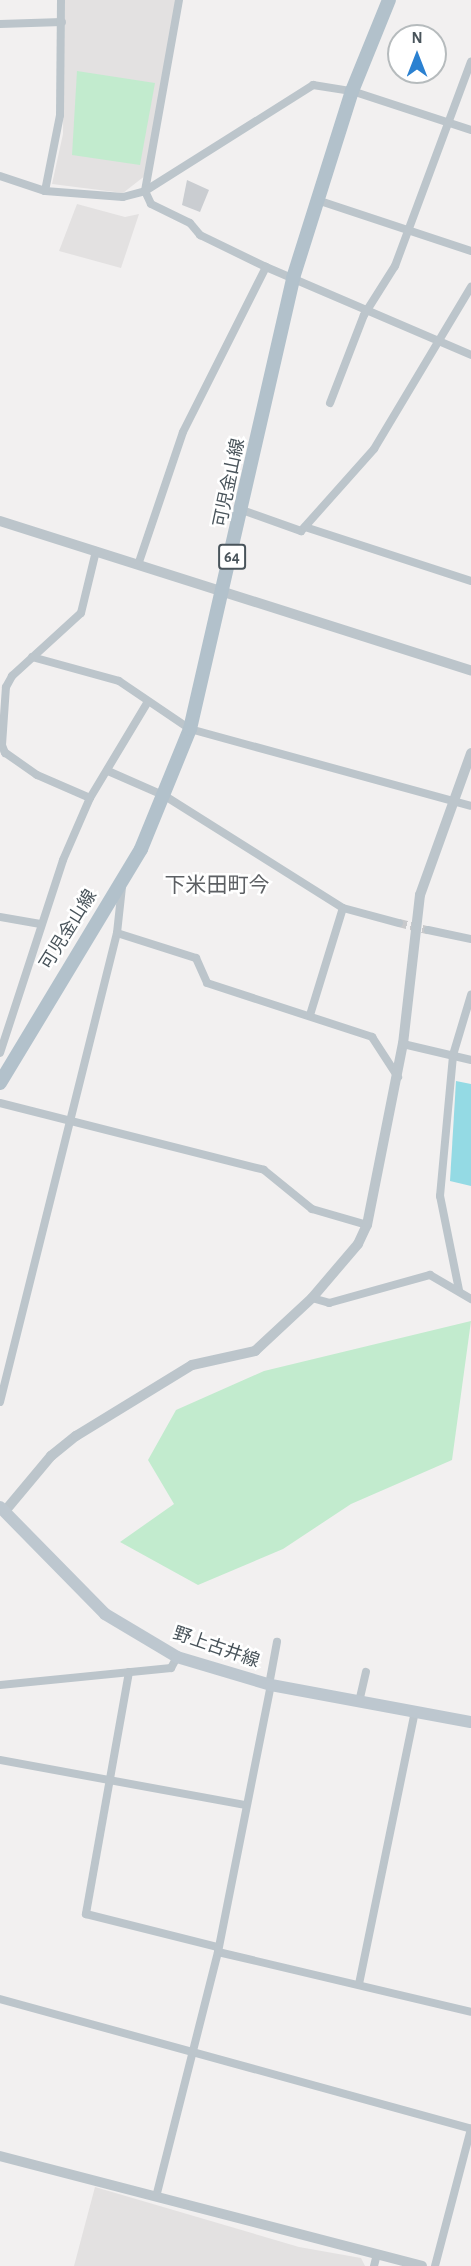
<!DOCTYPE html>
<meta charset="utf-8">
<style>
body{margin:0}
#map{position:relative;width:471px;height:2266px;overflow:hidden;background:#f2f0f0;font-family:"Alegreya Sans","Noto Sans JP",sans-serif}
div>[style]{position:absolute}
.education>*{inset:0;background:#e3e1e1}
.green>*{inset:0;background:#c2ebce}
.water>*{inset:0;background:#94dae4}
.building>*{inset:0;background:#cacdd1}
.minor-tunnel>*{height:8px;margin-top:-4px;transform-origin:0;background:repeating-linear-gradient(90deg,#c8c9cb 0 8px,transparent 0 12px)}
.minor>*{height:8px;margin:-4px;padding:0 4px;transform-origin:4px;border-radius:4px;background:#bcc5cb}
.tertiary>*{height:10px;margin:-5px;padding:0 5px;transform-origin:5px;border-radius:5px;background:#bcc5cb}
.secondary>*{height:12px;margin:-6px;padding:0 6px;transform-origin:6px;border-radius:6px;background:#bdc7cf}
.primary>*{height:14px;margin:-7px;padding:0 7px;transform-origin:7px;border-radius:7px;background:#b2c1cb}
span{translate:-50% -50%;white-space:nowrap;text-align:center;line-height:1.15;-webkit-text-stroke:5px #fff;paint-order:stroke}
.shield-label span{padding:2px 4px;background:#fff;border:2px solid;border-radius:4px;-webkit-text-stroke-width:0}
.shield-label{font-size:16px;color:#49545b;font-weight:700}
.street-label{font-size:18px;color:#49545b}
.quarter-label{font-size:21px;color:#5d6064}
.north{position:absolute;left:387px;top:24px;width:60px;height:60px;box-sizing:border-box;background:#fff;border:2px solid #b6bbbd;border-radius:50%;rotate:0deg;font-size:16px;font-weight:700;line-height:24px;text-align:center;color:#49545b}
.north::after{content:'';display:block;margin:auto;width:21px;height:27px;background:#2b81d1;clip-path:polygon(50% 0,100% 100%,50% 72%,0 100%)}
</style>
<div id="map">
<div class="education">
<div style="clip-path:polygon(64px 0,176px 0,146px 175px,123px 193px,52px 184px,63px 134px)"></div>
<div style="clip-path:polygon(77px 204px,125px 217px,139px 214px,121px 268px,59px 251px)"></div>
<div style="clip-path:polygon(95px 2187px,299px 2247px,361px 2258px,365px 2266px,74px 2266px)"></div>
</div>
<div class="green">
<div style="clip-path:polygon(77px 71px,155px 83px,140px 165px,72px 155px)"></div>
<div style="clip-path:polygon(471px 1321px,452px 1460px,351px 1504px,283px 1549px,198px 1585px,120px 1542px,174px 1504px,148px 1460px,176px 1410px,264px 1371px)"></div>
</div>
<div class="water">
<div style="clip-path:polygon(456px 1081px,471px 1084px,471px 1186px,450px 1181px)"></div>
</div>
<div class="building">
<div style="clip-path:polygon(187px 180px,209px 190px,200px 212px,182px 205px)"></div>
</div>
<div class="minor-tunnel">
<div style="left:399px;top:923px;width:30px;rotate:14deg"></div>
</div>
<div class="minor">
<div style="left:179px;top:0;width:194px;rotate:100.1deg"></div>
<div style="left:145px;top:191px;width:14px;rotate:65deg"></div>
<div style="left:151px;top:204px;width:43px;rotate:26deg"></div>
<div style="left:190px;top:223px;width:16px;rotate:50deg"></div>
<div style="left:200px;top:235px;width:73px;rotate:25.9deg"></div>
<div style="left:266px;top:267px;width:223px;rotate:23.2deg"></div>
<div style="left:0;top:24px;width:62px;rotate:-1.8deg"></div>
<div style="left:0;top:176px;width:47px;rotate:18.4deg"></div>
<div style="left:45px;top:191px;width:78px;rotate:4.4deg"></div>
<div style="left:123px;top:197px;width:23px;rotate:-15deg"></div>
<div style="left:145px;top:191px;width:199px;rotate:-32.2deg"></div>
<div style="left:313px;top:85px;width:39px;rotate:9deg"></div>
<div style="left:352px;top:91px;width:125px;rotate:18.1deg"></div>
<div style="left:45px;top:191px;width:77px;rotate:-78.8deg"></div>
<div style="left:60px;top:115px;width:115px;rotate:-89.5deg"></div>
<div style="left:317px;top:200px;width:162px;rotate:18.3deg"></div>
<div style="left:330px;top:403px;width:94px;rotate:-68.9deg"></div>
<div style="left:364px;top:315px;width:58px;rotate:-57.7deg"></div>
<div style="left:395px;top:266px;width:218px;rotate:-69.6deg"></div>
<div style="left:242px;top:510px;width:63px;rotate:19.6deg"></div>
<div style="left:301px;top:531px;width:110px;rotate:-48.3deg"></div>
<div style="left:374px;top:449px;width:189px;rotate:-59.1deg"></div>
<div style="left:305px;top:527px;width:175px;rotate:18deg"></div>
<div style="left:139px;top:562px;width:137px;rotate:-71.3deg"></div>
<div style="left:183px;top:432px;width:185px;rotate:-63.3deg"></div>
<div style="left:32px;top:657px;width:90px;rotate:15.4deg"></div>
<div style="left:119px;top:681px;width:86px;rotate:34.1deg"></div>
<div style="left:190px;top:729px;width:291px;rotate:15.3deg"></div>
<div style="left:108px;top:771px;width:62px;rotate:23.7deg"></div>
<div style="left:165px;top:796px;width:210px;rotate:32.2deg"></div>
<div style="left:343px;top:908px;width:58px;rotate:15deg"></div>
<div style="left:90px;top:798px;width:58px;rotate:-156.5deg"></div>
<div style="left:37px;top:775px;width:39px;rotate:-145deg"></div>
<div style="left:5px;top:753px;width:9px;rotate:-111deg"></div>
<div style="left:2px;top:745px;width:58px;rotate:-86.1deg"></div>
<div style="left:6px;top:687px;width:13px;rotate:-61deg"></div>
<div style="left:12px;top:676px;width:93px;rotate:-42.4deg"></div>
<div style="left:81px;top:613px;width:64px;rotate:-76.4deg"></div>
<div style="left:0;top:917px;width:41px;rotate:9.9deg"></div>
<div style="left:428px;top:930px;width:44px;rotate:11.8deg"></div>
<div style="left:117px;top:933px;width:83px;rotate:17.6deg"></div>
<div style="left:196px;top:958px;width:27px;rotate:66deg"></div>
<div style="left:207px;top:983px;width:174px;rotate:18.1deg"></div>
<div style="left:372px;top:1037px;width:48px;rotate:57deg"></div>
<div style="left:310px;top:1015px;width:112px;rotate:-72.9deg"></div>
<div style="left:403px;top:1044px;width:70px;rotate:13.2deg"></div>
<div style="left:0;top:1053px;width:203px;rotate:-71.9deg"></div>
<div style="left:63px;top:860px;width:68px;rotate:-66.5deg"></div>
<div style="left:90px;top:798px;width:111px;rotate:-59deg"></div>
<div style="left:0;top:1103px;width:272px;rotate:14.2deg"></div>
<div style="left:264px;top:1170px;width:62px;rotate:39.1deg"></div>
<div style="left:312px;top:1209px;width:57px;rotate:16.2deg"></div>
<div style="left:459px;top:1290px;width:96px;rotate:-101.4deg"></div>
<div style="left:440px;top:1196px;width:142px;rotate:-84.7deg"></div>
<div style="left:453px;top:1055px;width:63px;rotate:-73.3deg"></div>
<div style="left:312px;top:1298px;width:18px;rotate:16deg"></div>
<div style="left:329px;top:1303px;width:105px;rotate:-15.5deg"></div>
<div style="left:430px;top:1275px;width:48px;rotate:30.3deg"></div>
<div style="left:0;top:1402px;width:483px;rotate:-76deg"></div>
<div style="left:117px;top:933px;width:46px;rotate:-83.8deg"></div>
<div style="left:129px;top:1672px;width:246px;rotate:100.1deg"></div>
<div style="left:86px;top:1914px;width:135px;rotate:14.1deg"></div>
<div style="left:0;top:1685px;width:172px;rotate:-5.7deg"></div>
<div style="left:171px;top:1668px;width:13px;rotate:-61deg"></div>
<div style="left:269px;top:1685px;width:44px;rotate:-79.5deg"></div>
<div style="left:359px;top:1702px;width:31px;rotate:-77deg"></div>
<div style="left:0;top:1760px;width:250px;rotate:10.4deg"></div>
<div style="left:218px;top:1952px;width:260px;rotate:13.3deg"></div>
<div style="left:359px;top:1984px;width:278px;rotate:-78.4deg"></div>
<div style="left:0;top:1999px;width:489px;rotate:15.4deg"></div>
<div style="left:156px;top:2197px;width:253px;rotate:-75.8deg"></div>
<div style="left:218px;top:1952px;width:272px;rotate:-78.8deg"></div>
<div style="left:374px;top:2266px;width:12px;rotate:-76deg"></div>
<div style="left:435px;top:2266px;width:142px;rotate:-75.3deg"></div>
</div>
<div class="tertiary">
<div style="left:0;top:521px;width:494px;rotate:17.6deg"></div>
<div style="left:5px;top:1511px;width:72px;rotate:-50.1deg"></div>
<div style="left:51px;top:1456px;width:32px;rotate:-39deg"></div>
<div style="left:76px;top:1436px;width:136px;rotate:-31.5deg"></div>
<div style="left:192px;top:1365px;width:65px;rotate:-12.5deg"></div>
<div style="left:255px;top:1351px;width:78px;rotate:-42.9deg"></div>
<div style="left:312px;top:1298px;width:71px;rotate:-49.6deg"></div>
<div style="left:358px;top:1244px;width:21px;rotate:-65deg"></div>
<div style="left:367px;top:1225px;width:185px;rotate:-78.8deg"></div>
<div style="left:403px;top:1044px;width:150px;rotate:-83.5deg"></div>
<div style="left:420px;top:895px;width:151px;rotate:-70.2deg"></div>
<div style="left:0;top:2156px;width:436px;rotate:14.6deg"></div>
</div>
<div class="secondary">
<div style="left:0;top:1507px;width:150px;rotate:45.5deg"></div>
<div style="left:105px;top:1614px;width:84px;rotate:30.8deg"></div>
<div style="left:177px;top:1657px;width:98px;rotate:16.6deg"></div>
<div style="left:271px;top:1685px;width:203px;rotate:10.5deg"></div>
</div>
<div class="primary">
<div style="left:0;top:1083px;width:273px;rotate:-58.9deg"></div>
<div style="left:141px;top:849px;width:130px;rotate:-67.8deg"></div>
<div style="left:190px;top:729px;width:463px;rotate:-77.1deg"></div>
<div style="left:293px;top:278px;width:196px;rotate:-72.5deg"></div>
<div style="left:352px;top:91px;width:98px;rotate:-67.9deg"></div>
</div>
<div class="shield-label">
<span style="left:232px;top:557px">64</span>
</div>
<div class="street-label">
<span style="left:230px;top:483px;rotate:-78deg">可児金山線</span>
<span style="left:69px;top:930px;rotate:-58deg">可児金山線</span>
<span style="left:216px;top:1648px;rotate:19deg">野上古井線</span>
</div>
<div class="quarter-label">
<span style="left:217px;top:886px">下米田町今</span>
</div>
<div class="north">N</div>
</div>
